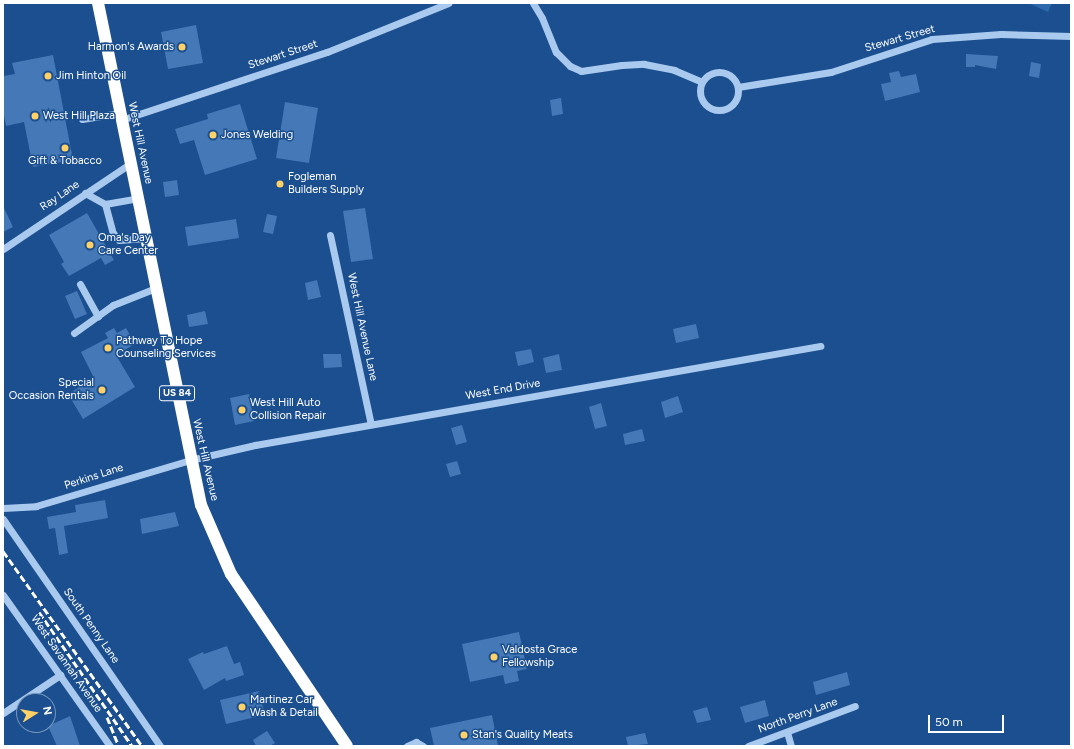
<!DOCTYPE html>
<style>
body{margin:0}
#map{position:relative;width:1074px;height:749px;overflow:hidden;background:#1b4f8f;font-family:Figtree,sans-serif}
div>[style]{position:absolute}
.green>*{inset:0;background:#2e69ad}
.building>*{inset:0;background:#4478b7}
.minor>*{height:7px;margin:-3.5px;padding:0 3.5px;transform-origin:3.5px;border-radius:3.5px;background:#a9c9ee}
.minor>.ring{margin:-3.5px;padding:0;box-sizing:content-box;background:none;border:7px solid #a9c9ee;border-radius:50%}
.highway>*{height:12px;margin:-6px;padding:0 6px;transform-origin:6px;border-radius:6px;background:#fff}
.rail>*{height:3px;margin-top:-1.5px;transform-origin:0;background:repeating-linear-gradient(90deg,#fff 0 7px,transparent 0 10px)}
.dots>*{width:11px;height:11px;translate:-50% -50%;box-sizing:border-box;border:2px solid #1b4f8f;border-radius:50%}
span{translate:-50% -50%;white-space:nowrap;text-align:center;line-height:1.15;-webkit-text-stroke:3px #1b4f8f;paint-order:stroke}
.shield-label span{padding:1px 3px;background:#1b4f8f;border:1px solid;border-radius:3px;-webkit-text-stroke-width:0}
.shield-label{font-size:10px;color:#fff;font-weight:700}
.street-label{font-size:11px;color:#fff}
.poi-label{font-size:11px;color:#fff}
.right{translate:-100% -50%;text-align:right}
.left{translate:0 -50%;text-align:left}
.frame{position:absolute;inset:0;border:4px solid #fff;pointer-events:none}
.north{position:absolute;left:16px;top:693px;width:40px;height:40px;box-sizing:border-box;background:#1b4f8f;border:1px solid #7695bc;border-radius:50%;rotate:79deg;font-size:11px;font-weight:700;line-height:16px;text-align:center;color:#fff}
.north::after{content:'';display:block;margin:auto;width:14px;height:18px;background:#ffd166;clip-path:polygon(50% 0,100% 100%,50% 72%,0 100%)}
.scale{position:absolute;left:928px;top:715px;width:76px;height:18px;box-sizing:border-box;border:2px solid #fff;border-top:0;padding-left:5px;font-size:12px;line-height:14px;white-space:nowrap;color:#fff;-webkit-text-stroke:3px #1b4f8f;paint-order:stroke}
</style>
<div id="map">
<div class="green">
<div style="clip-path:polygon(1028px 3px,1052px 3px,1048px 12px)"></div>
</div>
<div class="building">
<div style="clip-path:polygon(196px 25px,203px 63px,168px 69px,161px 32px)"></div>
<div style="clip-path:polygon(966px 54px,998px 56px,996px 69px,975px 65px,975px 67px,966px 67px)"></div>
<div style="clip-path:polygon(53px 55px,73px 160px,33px 167px,24px 122px,6px 126px,3px 110px,3px 76px,15px 74px,12px 63px)"></div>
<div style="clip-path:polygon(1031px 62px,1041px 64px,1039px 78px,1029px 76px)"></div>
<div style="clip-path:polygon(899px 71px,901px 77px,916px 74px,920px 92px,885px 101px,881px 84px,891px 82px,889px 73px)"></div>
<div style="clip-path:polygon(561px 98px,563px 114px,552px 116px,550px 100px)"></div>
<div style="clip-path:polygon(285px 102px,318px 108px,309px 163px,276px 158px)"></div>
<div style="clip-path:polygon(240px 104px,257px 159px,205px 175px,194px 140px,180px 144px,175px 129px,208px 119px,207px 114px)"></div>
<div style="clip-path:polygon(177px 180px,179px 195px,165px 197px,163px 182px)"></div>
<div style="clip-path:polygon(3px 206px,13px 227px,3px 232px)"></div>
<div style="clip-path:polygon(365px 208px,373px 259px,351px 262px,343px 211px)"></div>
<div style="clip-path:polygon(87px 213px,114px 260px,105px 265px,101px 258px,69px 276px,61px 264px,64px 262px,49px 235px)"></div>
<div style="clip-path:polygon(267px 214px,277px 216px,273px 234px,263px 232px)"></div>
<div style="clip-path:polygon(236px 219px,239px 238px,188px 246px,185px 227px)"></div>
<div style="clip-path:polygon(317px 280px,321px 297px,308px 300px,305px 283px)"></div>
<div style="clip-path:polygon(77px 291px,87px 314px,75px 319px,65px 296px)"></div>
<div style="clip-path:polygon(205px 311px,208px 324px,189px 327px,187px 315px)"></div>
<div style="clip-path:polygon(696px 324px,699px 338px,676px 343px,673px 329px)"></div>
<div style="clip-path:polygon(114px 328px,117px 333px,126px 328px,135px 344px,116px 355px,135px 387px,83px 419px,68px 394px,94px 378px,81px 352px,108px 338px,105px 333px)"></div>
<div style="clip-path:polygon(531px 349px,534px 362px,518px 366px,515px 352px)"></div>
<div style="clip-path:polygon(323px 354px,341px 354px,342px 367px,324px 368px)"></div>
<div style="clip-path:polygon(559px 354px,562px 370px,546px 373px,543px 358px)"></div>
<div style="clip-path:polygon(249px 394px,254px 421px,235px 425px,230px 398px)"></div>
<div style="clip-path:polygon(678px 396px,683px 412px,665px 418px,661px 402px)"></div>
<div style="clip-path:polygon(601px 403px,607px 426px,595px 429px,589px 407px)"></div>
<div style="clip-path:polygon(462px 425px,467px 442px,456px 445px,451px 428px)"></div>
<div style="clip-path:polygon(642px 429px,645px 441px,625px 445px,623px 434px)"></div>
<div style="clip-path:polygon(457px 461px,461px 474px,450px 477px,446px 464px)"></div>
<div style="clip-path:polygon(105px 500px,108px 518px,64px 526px,68px 553px,59px 555px,55px 528px,49px 529px,47px 517px,76px 512px,75px 505px)"></div>
<div style="clip-path:polygon(175px 512px,179px 526px,142px 534px,140px 519px)"></div>
<div style="clip-path:polygon(519px 632px,527px 669px,517px 671px,519px 681px,505px 684px,503px 675px,470px 682px,462px 644px)"></div>
<div style="clip-path:polygon(227px 646px,234px 664px,240px 662px,244px 675px,226px 681px,225px 678px,204px 690px,188px 659px,203px 652px,204px 654px)"></div>
<div style="clip-path:polygon(847px 672px,850px 685px,816px 695px,813px 682px)"></div>
<div style="clip-path:polygon(259px 691px,265px 715px,226px 724px,220px 700px)"></div>
<div style="clip-path:polygon(765px 700px,769px 716px,745px 723px,740px 707px)"></div>
<div style="clip-path:polygon(707px 707px,711px 720px,697px 723px,693px 711px)"></div>
<div style="clip-path:polygon(492px 715px,498px 746px,434px 746px,430px 728px)"></div>
<div style="clip-path:polygon(70px 716px,80px 746px,57px 746px,48px 726px)"></div>
<div style="clip-path:polygon(267px 731px,275px 743px,270px 746px,256px 746px,253px 740px)"></div>
<div style="clip-path:polygon(645px 733px,648px 744px,628px 746px,626px 737px)"></div>
</div>
<div class="minor">
<div style="left:533px;top:3px;width:17px;rotate:59deg"></div>
<div style="left:542px;top:18px;width:37px;rotate:68deg"></div>
<div style="left:556px;top:52px;width:20px;rotate:45deg"></div>
<div style="left:570px;top:66px;width:12px;rotate:24deg"></div>
<div style="left:581px;top:71px;width:41px;rotate:-8.3deg"></div>
<div style="left:622px;top:65px;width:22px;rotate:-3deg"></div>
<div style="left:644px;top:64px;width:31px;rotate:11deg"></div>
<div style="left:674px;top:70px;width:30px;rotate:23deg"></div>
<div class="ring" style="left:700px;top:72px;width:31px;height:31px"></div>
<div style="left:738px;top:87px;width:94px;rotate:-9.2deg"></div>
<div style="left:831px;top:72px;width:106px;rotate:-18.1deg"></div>
<div style="left:932px;top:39px;width:69px;rotate:-4.1deg"></div>
<div style="left:1001px;top:34px;width:70px;rotate:1.6deg"></div>
<div style="left:82px;top:119px;width:38px;rotate:-9deg"></div>
<div style="left:121px;top:120px;width:217px;rotate:-18.3deg"></div>
<div style="left:327px;top:52px;width:131px;rotate:-22deg"></div>
<div style="left:85px;top:193px;width:23px;rotate:29deg"></div>
<div style="left:105px;top:204px;width:34px;rotate:-10deg"></div>
<div style="left:105px;top:204px;width:30px;rotate:75deg"></div>
<div style="left:113px;top:233px;width:9px;rotate:49deg"></div>
<div style="left:119px;top:240px;width:27px;rotate:-4deg"></div>
<div style="left:330px;top:235px;width:193px;rotate:77.8deg"></div>
<div style="left:3px;top:249px;width:154px;rotate:-33.9deg"></div>
<div style="left:80px;top:284px;width:37px;rotate:61deg"></div>
<div style="left:74px;top:333px;width:48px;rotate:-35.7deg"></div>
<div style="left:113px;top:305px;width:46px;rotate:-21.6deg"></div>
<div style="left:3px;top:508px;width:33px;rotate:-3deg"></div>
<div style="left:36px;top:506px;width:161px;rotate:-16.6deg"></div>
<div style="left:190px;top:460px;width:67px;rotate:-13deg"></div>
<div style="left:255px;top:445px;width:574px;rotate:-9.94deg"></div>
<div style="left:3px;top:519px;width:276px;rotate:55.3deg"></div>
<div style="left:3px;top:595px;width:185px;rotate:54.7deg"></div>
<div style="left:3px;top:713px;width:69px;rotate:-33.7deg"></div>
<div style="left:787px;top:732px;width:15px;rotate:74deg"></div>
<div style="left:407px;top:746px;width:10px;rotate:-24deg"></div>
<div style="left:416px;top:742px;width:8px;rotate:30deg"></div>
<div style="left:748px;top:746px;width:114px;rotate:-20.5deg"></div>
</div>
<div class="highway">
<div style="left:98px;top:3px;width:512px;rotate:78.41deg"></div>
<div style="left:201px;top:505px;width:75px;rotate:66.5deg"></div>
<div style="left:231px;top:574px;width:207px;rotate:56deg"></div>
</div>
<div class="rail">
<div style="left:3px;top:551px;width:239px;rotate:54.5deg"></div>
<div style="left:39px;top:612px;width:163px;rotate:55.2deg"></div>
<div style="left:107px;top:717px;width:31px;rotate:68deg"></div>
</div>
<div class="dots">
<div style="left:182px;top:47px;background:#ffd166"></div>
<div style="left:48px;top:76px;background:#ffd166"></div>
<div style="left:35px;top:116px;background:#ffd166"></div>
<div style="left:213px;top:135px;background:#ffd166"></div>
<div style="left:65px;top:148px;background:#ffd166"></div>
<div style="left:280px;top:184px;background:#ffd166"></div>
<div style="left:90px;top:245px;background:#ffd166"></div>
<div style="left:108px;top:348px;background:#ffd166"></div>
<div style="left:102px;top:390px;background:#ffd166"></div>
<div style="left:242px;top:410px;background:#ffd166"></div>
<div style="left:494px;top:657px;background:#ffd166"></div>
<div style="left:242px;top:707px;background:#ffd166"></div>
<div style="left:464px;top:735px;background:#ffd166"></div>
</div>
<div class="shield-label">
<span style="left:177px;top:393px">US 84</span>
</div>
<div class="street-label">
<span style="left:900px;top:39px;rotate:-16deg">Stewart Street</span>
<span style="left:283px;top:55px;rotate:-18deg">Stewart Street</span>
<span style="left:140px;top:143px;rotate:78deg">West Hill Avenue</span>
<span style="left:60px;top:196px;rotate:-34deg">Ray Lane</span>
<span style="left:362px;top:327px;rotate:78deg">West Hill Avenue Lane</span>
<span style="left:503px;top:390px;rotate:-10deg">West End Drive</span>
<span style="left:205px;top:460px;rotate:77deg">West Hill Avenue</span>
<span style="left:94px;top:477px;rotate:-18deg">Perkins Lane</span>
<span style="left:91px;top:626px;rotate:55deg">South Penny Lane</span>
<span style="left:66px;top:664px;rotate:55deg">West Savannah Avenue</span>
<span style="left:798px;top:716px;rotate:-20deg">North Perry Lane</span>
</div>
<div class="poi-label">
<span class="right" style="left:174px;top:47px">Harmon's Awards</span>
<span class="left" style="left:56px;top:76px">Jim Hinton Oil</span>
<span class="left" style="left:43px;top:116px">West Hill Plaza</span>
<span class="left" style="left:221px;top:135px">Jones Welding</span>
<span style="left:65px;top:161px">Gift &amp; Tobacco</span>
<span class="left" style="left:288px;top:184px">Fogleman<br>Builders Supply</span>
<span class="left" style="left:98px;top:245px">Oma's Day<br>Care Center</span>
<span class="left" style="left:116px;top:348px">Pathway To Hope<br>Counseling Services</span>
<span class="right" style="left:94px;top:390px">Special<br>Occasion Rentals</span>
<span class="left" style="left:250px;top:410px">West Hill Auto<br>Collision Repair</span>
<span class="left" style="left:502px;top:657px">Valdosta Grace<br>Fellowship</span>
<span class="left" style="left:250px;top:707px">Martinez Car<br>Wash &amp; Detail</span>
<span class="left" style="left:472px;top:735px">Stan's Quality Meats</span>
</div>
<div class="frame"></div>
<div class="north">N</div>
<div class="scale">50 m</div>
</div>
